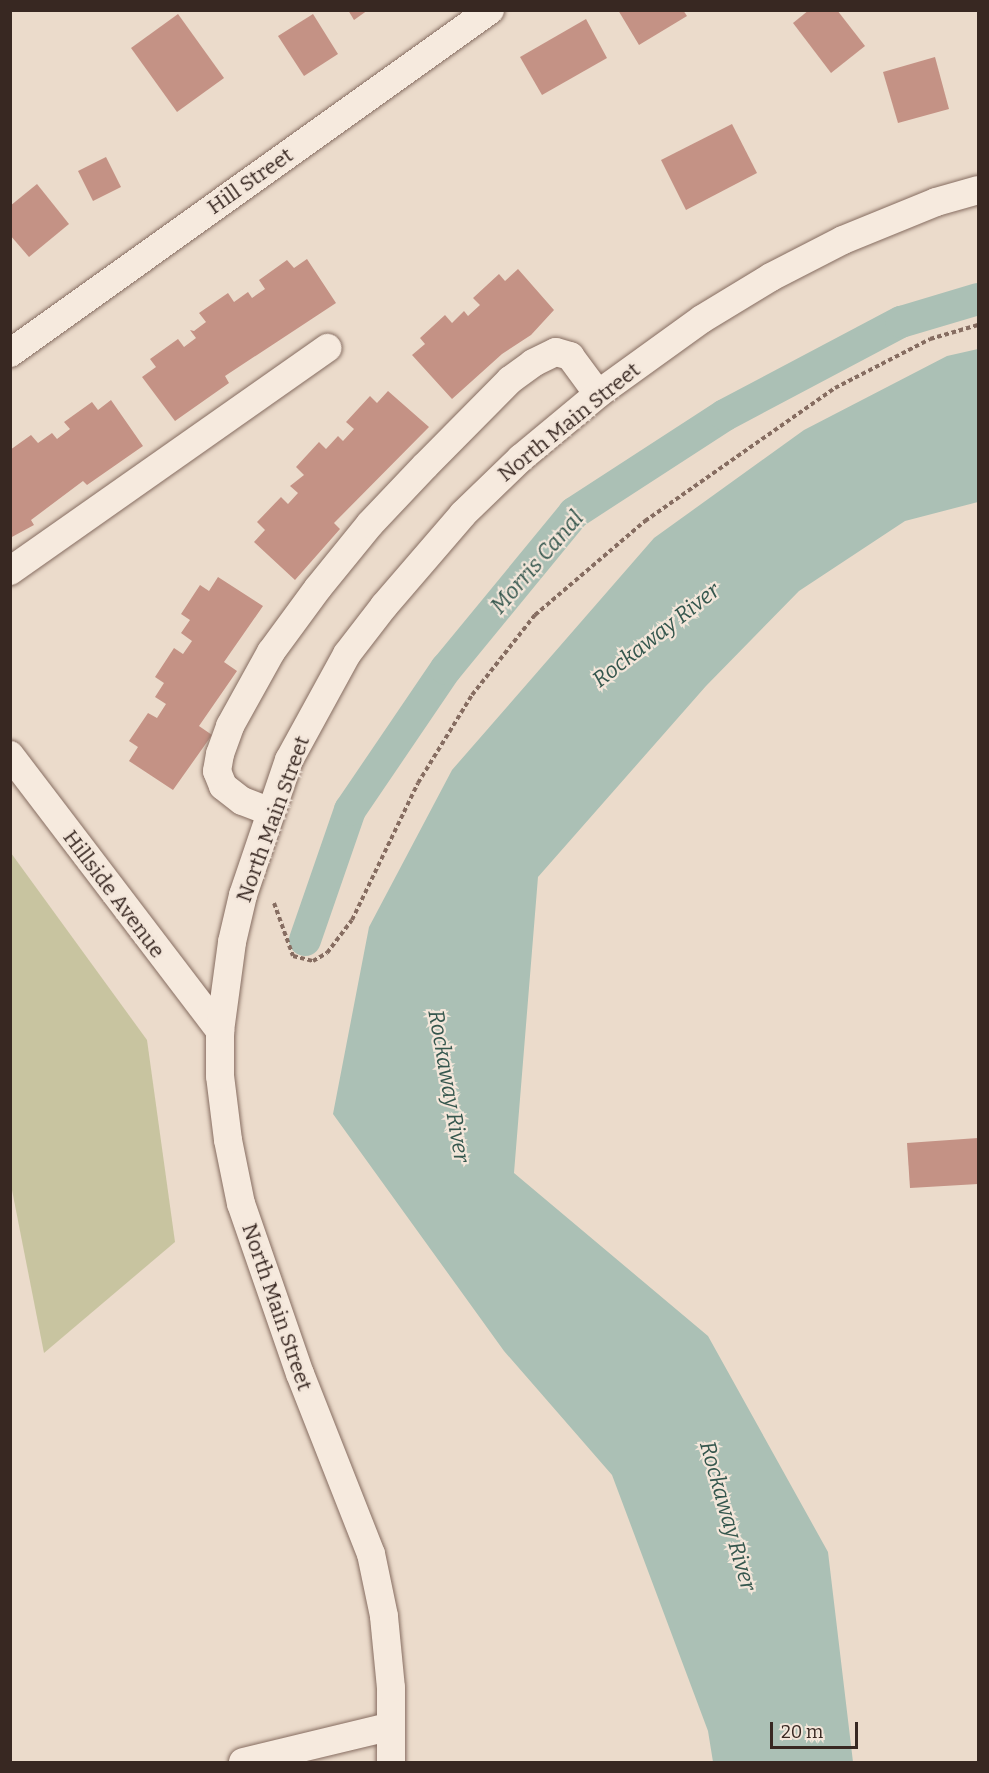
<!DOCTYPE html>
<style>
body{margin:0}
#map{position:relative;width:989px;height:1773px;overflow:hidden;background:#ebdbcb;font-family:Bitter,serif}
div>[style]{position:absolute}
.green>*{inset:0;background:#c8c4a0}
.water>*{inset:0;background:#abc0b5}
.canal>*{height:32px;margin:-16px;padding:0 16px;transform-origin:16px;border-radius:16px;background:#abc0b5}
.building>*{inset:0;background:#c49285}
.path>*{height:4px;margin-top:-2px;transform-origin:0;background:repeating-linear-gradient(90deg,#866d61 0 4.5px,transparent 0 7.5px)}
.roads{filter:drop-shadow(0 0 2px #866d61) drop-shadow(0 0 2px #866d61)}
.minor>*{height:28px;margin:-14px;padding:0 14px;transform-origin:14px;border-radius:14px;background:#f6eade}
span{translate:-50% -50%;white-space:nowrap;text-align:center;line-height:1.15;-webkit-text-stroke:4.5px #f3e6da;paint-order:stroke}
.street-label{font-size:21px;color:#382822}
.water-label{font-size:22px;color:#34564d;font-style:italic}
.frame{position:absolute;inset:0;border:12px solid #382822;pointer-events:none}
.scale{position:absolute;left:770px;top:1722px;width:88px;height:27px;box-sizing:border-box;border:3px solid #382822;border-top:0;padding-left:8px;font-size:18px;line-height:21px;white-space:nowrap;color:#382822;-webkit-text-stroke:4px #f3e6da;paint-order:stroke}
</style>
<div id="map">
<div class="green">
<div style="clip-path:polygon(11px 853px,147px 1040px,175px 1242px,44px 1353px,11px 1185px)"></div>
</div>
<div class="water">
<div style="clip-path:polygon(978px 349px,978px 502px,905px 521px,799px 591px,706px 686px,538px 877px,514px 1173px,708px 1336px,828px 1552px,853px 1762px,713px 1762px,708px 1731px,612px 1475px,504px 1351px,333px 1114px,369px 927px,452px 770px,654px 538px,804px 430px,947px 356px)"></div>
</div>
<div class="canal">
<div style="left:305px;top:940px;width:138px;rotate:-70.9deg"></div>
<div style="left:350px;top:810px;width:171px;rotate:-55.8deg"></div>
<div style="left:446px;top:669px;width:202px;rotate:-50.6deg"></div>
<div style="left:574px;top:513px;width:180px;rotate:-33deg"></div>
<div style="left:725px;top:415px;width:199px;rotate:-27.9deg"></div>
<div style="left:901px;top:322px;width:80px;rotate:-16.6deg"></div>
</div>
<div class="building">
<div style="clip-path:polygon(348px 10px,368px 10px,354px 20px)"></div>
<div style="clip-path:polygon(618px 10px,683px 10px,687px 16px,639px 45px)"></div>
<div style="clip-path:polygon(809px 10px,837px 10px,865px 46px,831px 73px,793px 23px)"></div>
<div style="clip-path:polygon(178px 14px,224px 78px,177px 112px,131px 48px)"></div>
<div style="clip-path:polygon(313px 14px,338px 54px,304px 76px,278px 36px)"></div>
<div style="clip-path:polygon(586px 19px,607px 58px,542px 95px,520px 57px)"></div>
<div style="clip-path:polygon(935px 57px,949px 109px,898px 123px,883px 72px)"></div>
<div style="clip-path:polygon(732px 124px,757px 173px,686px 210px,661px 160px)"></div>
<div style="clip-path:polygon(106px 157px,121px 187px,93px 201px,78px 171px)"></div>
<div style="clip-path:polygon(37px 184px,69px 224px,29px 257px,10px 235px,10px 206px)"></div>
<div style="clip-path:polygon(307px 259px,336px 303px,225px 376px,229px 383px,175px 421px,142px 377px,156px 367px,150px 359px,178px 339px,184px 347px,196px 338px,190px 330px,194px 331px,206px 322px,199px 313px,228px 293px,234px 302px,248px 292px,252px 298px,265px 289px,259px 280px,287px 260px,294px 268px)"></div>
<div style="clip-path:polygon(518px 269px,554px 310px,531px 335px,502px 354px,452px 399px,412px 355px,425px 344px,420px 338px,445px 315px,452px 323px,464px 311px,468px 316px,480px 305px,473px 298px,499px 274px,505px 281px)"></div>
<div style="clip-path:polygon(388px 391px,429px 427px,334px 523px,340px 529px,295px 580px,254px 542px,265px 530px,257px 522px,281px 497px,288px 504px,298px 493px,290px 486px,304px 475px,296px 467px,319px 442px,326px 449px,338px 436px,343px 441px,354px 429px,346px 422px,370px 396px,377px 403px)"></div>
<div style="clip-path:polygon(111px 400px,143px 446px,87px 485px,83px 481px,31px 520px,34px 525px,10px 538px,10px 450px,31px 435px,38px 443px,52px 433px,57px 439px,70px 429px,64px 422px,92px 402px,98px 410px)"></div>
<div style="clip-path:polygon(218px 577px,263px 606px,224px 662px,237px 671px,199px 726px,212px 735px,173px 790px,129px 761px,138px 747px,129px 741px,148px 713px,157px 718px,166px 704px,155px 697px,164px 683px,155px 677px,174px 648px,183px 654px,192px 641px,181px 633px,190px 620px,181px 614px,200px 585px,209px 591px)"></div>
<div style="clip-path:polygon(978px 1138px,978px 1184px,910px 1188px,907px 1143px)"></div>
</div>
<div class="path">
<div style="left:274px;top:903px;width:56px;rotate:70.3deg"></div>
<div style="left:293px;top:956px;width:21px;rotate:14deg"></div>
<div style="left:313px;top:961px;width:16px;rotate:-30deg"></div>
<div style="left:327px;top:953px;width:41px;rotate:-52.9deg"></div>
<div style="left:352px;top:920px;width:152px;rotate:-64.3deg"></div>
<div style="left:418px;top:783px;width:103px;rotate:-58.5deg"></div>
<div style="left:472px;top:695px;width:102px;rotate:-51.8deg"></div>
<div style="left:535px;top:615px;width:145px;rotate:-40.5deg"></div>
<div style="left:645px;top:521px;width:232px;rotate:-35deg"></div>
<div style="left:835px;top:388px;width:107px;rotate:-27.3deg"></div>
<div style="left:930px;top:339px;width:50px;rotate:-16.3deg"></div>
</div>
<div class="roads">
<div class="minor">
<div style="left:10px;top:353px;width:590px;rotate:-35.55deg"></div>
<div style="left:10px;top:571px;width:388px;rotate:-35.1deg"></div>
<div style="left:10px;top:755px;width:347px;rotate:52.7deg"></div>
<div style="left:271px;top:812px;width:31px;rotate:-159deg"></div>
<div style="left:242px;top:801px;width:24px;rotate:-142deg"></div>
<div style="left:223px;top:786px;width:16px;rotate:-112deg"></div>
<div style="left:217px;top:771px;width:17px;rotate:-80deg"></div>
<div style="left:220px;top:754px;width:30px;rotate:-70deg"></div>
<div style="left:230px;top:726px;width:85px;rotate:-61deg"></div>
<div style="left:271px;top:652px;width:79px;rotate:-53.7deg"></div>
<div style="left:318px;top:588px;width:82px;rotate:-50.9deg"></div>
<div style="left:370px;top:524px;width:80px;rotate:-46.5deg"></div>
<div style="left:425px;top:466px;width:121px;rotate:-45.3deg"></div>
<div style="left:510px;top:380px;width:29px;rotate:-36deg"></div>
<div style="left:533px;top:363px;width:25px;rotate:-26deg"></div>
<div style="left:556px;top:352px;width:15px;rotate:16deg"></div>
<div style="left:570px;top:356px;width:47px;rotate:53.6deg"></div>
<div style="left:243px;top:1762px;width:150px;rotate:-13.5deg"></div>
<div style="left:391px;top:1762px;width:74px;rotate:-90deg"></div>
<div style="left:391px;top:1688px;width:72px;rotate:-95.6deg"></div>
<div style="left:384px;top:1616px;width:63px;rotate:-101.8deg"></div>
<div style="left:371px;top:1554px;width:193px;rotate:-111.5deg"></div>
<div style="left:300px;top:1374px;width:180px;rotate:-109.1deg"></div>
<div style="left:241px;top:1204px;width:65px;rotate:-101.5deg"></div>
<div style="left:228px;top:1140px;width:64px;rotate:-97.1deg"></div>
<div style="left:220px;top:1076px;width:45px;rotate:-90deg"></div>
<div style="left:220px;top:1031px;width:90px;rotate:-82.3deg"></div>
<div style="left:232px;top:942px;width:48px;rotate:-76.8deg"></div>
<div style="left:243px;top:895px;width:143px;rotate:-71.2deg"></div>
<div style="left:289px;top:760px;width:121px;rotate:-61.3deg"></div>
<div style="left:347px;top:654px;width:61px;rotate:-52.4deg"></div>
<div style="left:384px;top:606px;width:121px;rotate:-49.3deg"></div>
<div style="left:463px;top:514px;width:81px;rotate:-44deg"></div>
<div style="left:521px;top:458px;width:100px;rotate:-39.7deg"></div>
<div style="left:598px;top:394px;width:128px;rotate:-35.8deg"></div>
<div style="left:702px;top:319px;width:81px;rotate:-31.3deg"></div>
<div style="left:771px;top:277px;width:81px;rotate:-27.2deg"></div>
<div style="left:843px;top:240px;width:100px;rotate:-22.2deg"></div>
<div style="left:936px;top:202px;width:44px;rotate:-15.9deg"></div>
</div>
</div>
<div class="street-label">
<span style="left:250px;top:181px;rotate:-35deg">Hill Street</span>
<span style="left:569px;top:422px;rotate:-39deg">North Main Street</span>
<span style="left:273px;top:819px;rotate:-70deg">North Main Street</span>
<span style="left:114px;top:894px;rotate:53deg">Hillside Avenue</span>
<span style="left:277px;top:1307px;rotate:71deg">North Main Street</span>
</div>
<div class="water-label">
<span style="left:537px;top:562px;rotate:-49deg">Morris Canal</span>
<span style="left:656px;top:635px;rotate:-38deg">Rockaway River</span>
<span style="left:449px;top:1086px;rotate:80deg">Rockaway River</span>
<span style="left:728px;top:1516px;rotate:74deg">Rockaway River</span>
</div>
<div class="frame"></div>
<div class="scale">20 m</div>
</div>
